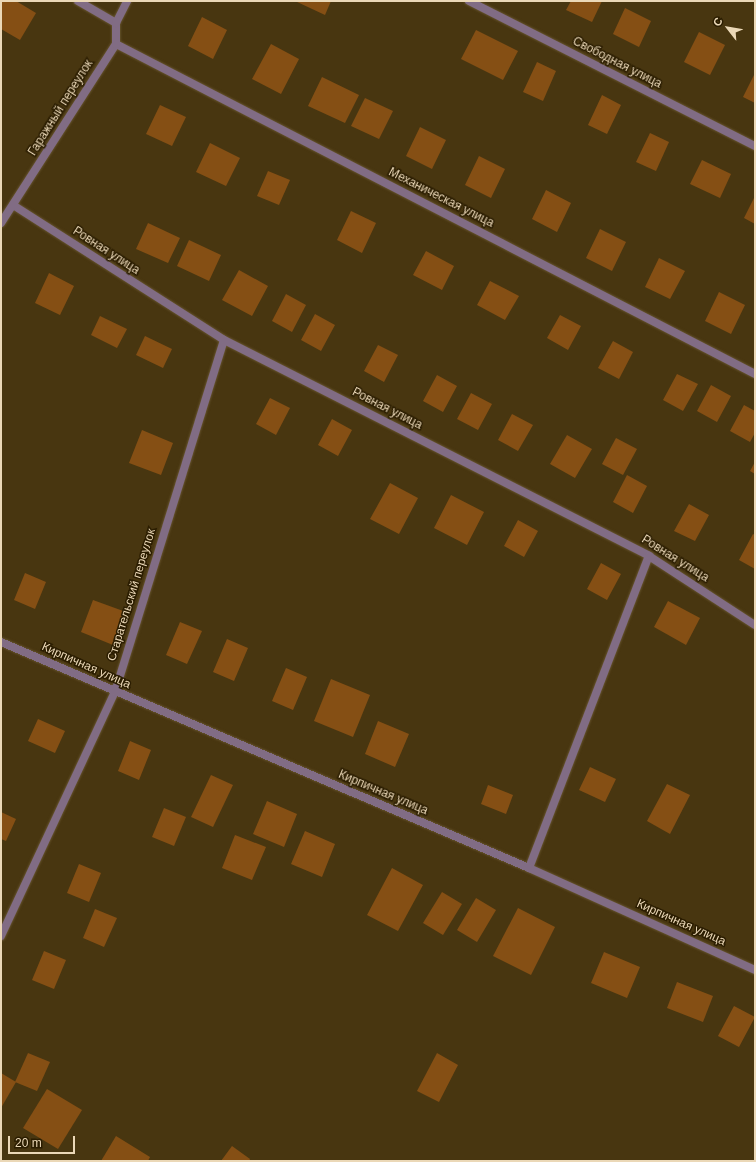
<!DOCTYPE html>
<meta charset="utf-8">
<style>
body{margin:0}
#map{position:relative;width:756px;height:1162px;overflow:hidden;background:#483610;font-family:Helvetica,sans-serif}
div>[style]{position:absolute}
.building>*{inset:0;background:#854f14}
.roads{filter:drop-shadow(0 0 1px #65532e) drop-shadow(0 0 1px #65532e)}
.service>*{height:8px;margin:-4px;padding:0 4px;transform-origin:4px;border-radius:4px;background:#816c84}
.minor>*{height:8px;margin:-4px;padding:0 4px;transform-origin:4px;border-radius:4px;background:#816c84}
span{translate:-50% -50%;white-space:nowrap;text-align:center;line-height:1.15;-webkit-text-stroke:3px #2b1d01;paint-order:stroke}
.street-label{font-size:12px;color:#ebd8b7}
.frame{position:absolute;inset:0;border:2px solid #ebd8b7;pointer-events:none}
.north{position:absolute;left:708px;top:8px;width:40px;height:40px;-webkit-text-stroke:3px #2b1d01;paint-order:stroke;rotate:301deg;font-size:11px;font-weight:700;line-height:16px;text-align:center;color:#ebd8b7}
.north::after{content:'';display:block;margin:auto;width:14px;height:18px;background:#ebd8b7;clip-path:polygon(50% 0,100% 100%,50% 72%,0 100%)}
.scale{position:absolute;left:8px;top:1136px;width:67px;height:18px;box-sizing:border-box;border:2px solid #ebd8b7;border-top:0;padding-left:5px;font-size:12px;line-height:14px;white-space:nowrap;color:#ebd8b7;-webkit-text-stroke:3px #2b1d01;paint-order:stroke}
</style>
<div id="map">
<div class="building">
<div style="clip-path:polygon(1px 1px,16px 1px,36px 13px,20px 40px,1px 29px)"></div>
<div style="clip-path:polygon(295px 1px,331px 1px,325px 15px)"></div>
<div style="clip-path:polygon(571px 1px,602px 1px,592px 22px,566px 10px)"></div>
<div style="clip-path:polygon(625px 8px,651px 21px,639px 47px,613px 34px)"></div>
<div style="clip-path:polygon(202px 17px,227px 30px,213px 59px,188px 46px)"></div>
<div style="clip-path:polygon(476px 30px,518px 51px,503px 80px,461px 59px)"></div>
<div style="clip-path:polygon(699px 32px,725px 45px,710px 75px,684px 62px)"></div>
<div style="clip-path:polygon(271px 44px,299px 59px,281px 94px,252px 79px)"></div>
<div style="clip-path:polygon(537px 62px,556px 71px,543px 101px,523px 92px)"></div>
<div style="clip-path:polygon(755px 73px,755px 103px,743px 97px)"></div>
<div style="clip-path:polygon(322px 77px,359px 95px,345px 123px,308px 106px)"></div>
<div style="clip-path:polygon(602px 95px,621px 105px,607px 134px,588px 125px)"></div>
<div style="clip-path:polygon(365px 98px,393px 111px,379px 139px,351px 126px)"></div>
<div style="clip-path:polygon(160px 105px,186px 117px,172px 146px,146px 134px)"></div>
<div style="clip-path:polygon(420px 127px,446px 140px,432px 169px,406px 156px)"></div>
<div style="clip-path:polygon(650px 133px,669px 142px,656px 171px,636px 162px)"></div>
<div style="clip-path:polygon(210px 143px,240px 158px,226px 186px,196px 172px)"></div>
<div style="clip-path:polygon(479px 156px,505px 169px,491px 198px,465px 185px)"></div>
<div style="clip-path:polygon(702px 160px,731px 174px,720px 198px,690px 184px)"></div>
<div style="clip-path:polygon(268px 171px,290px 180px,279px 205px,257px 196px)"></div>
<div style="clip-path:polygon(546px 190px,571px 203px,557px 232px,532px 219px)"></div>
<div style="clip-path:polygon(755px 196px,755px 224px,744px 218px)"></div>
<div style="clip-path:polygon(351px 211px,376px 223px,362px 253px,337px 240px)"></div>
<div style="clip-path:polygon(148px 223px,180px 238px,168px 263px,136px 249px)"></div>
<div style="clip-path:polygon(600px 229px,626px 242px,612px 271px,586px 258px)"></div>
<div style="clip-path:polygon(189px 240px,221px 255px,209px 281px,177px 266px)"></div>
<div style="clip-path:polygon(426px 251px,454px 266px,442px 290px,413px 275px)"></div>
<div style="clip-path:polygon(659px 258px,685px 271px,670px 299px,645px 287px)"></div>
<div style="clip-path:polygon(239px 270px,268px 286px,252px 316px,222px 300px)"></div>
<div style="clip-path:polygon(49px 273px,74px 286px,60px 315px,35px 303px)"></div>
<div style="clip-path:polygon(490px 281px,519px 296px,505px 320px,477px 305px)"></div>
<div style="clip-path:polygon(719px 292px,745px 305px,731px 334px,705px 321px)"></div>
<div style="clip-path:polygon(286px 294px,306px 305px,292px 332px,272px 321px)"></div>
<div style="clip-path:polygon(315px 314px,335px 325px,321px 351px,301px 340px)"></div>
<div style="clip-path:polygon(560px 315px,581px 326px,568px 350px,547px 338px)"></div>
<div style="clip-path:polygon(100px 316px,127px 329px,117px 348px,91px 335px)"></div>
<div style="clip-path:polygon(145px 336px,172px 349px,163px 368px,136px 355px)"></div>
<div style="clip-path:polygon(613px 341px,633px 352px,619px 379px,598px 368px)"></div>
<div style="clip-path:polygon(378px 345px,398px 355px,384px 382px,364px 371px)"></div>
<div style="clip-path:polygon(677px 374px,698px 384px,683px 411px,663px 400px)"></div>
<div style="clip-path:polygon(437px 375px,457px 386px,443px 412px,423px 401px)"></div>
<div style="clip-path:polygon(711px 385px,731px 396px,717px 422px,697px 411px)"></div>
<div style="clip-path:polygon(471px 393px,492px 404px,478px 430px,457px 419px)"></div>
<div style="clip-path:polygon(270px 398px,290px 408px,276px 435px,256px 424px)"></div>
<div style="clip-path:polygon(744px 405px,755px 411px,755px 433px,750px 442px,730px 431px)"></div>
<div style="clip-path:polygon(512px 414px,533px 425px,518px 451px,498px 440px)"></div>
<div style="clip-path:polygon(332px 419px,352px 430px,338px 456px,318px 445px)"></div>
<div style="clip-path:polygon(142px 430px,173px 443px,161px 475px,129px 463px)"></div>
<div style="clip-path:polygon(567px 435px,592px 449px,575px 478px,550px 464px)"></div>
<div style="clip-path:polygon(616px 438px,637px 449px,623px 475px,602px 464px)"></div>
<div style="clip-path:polygon(755px 462px,755px 474px,750px 471px)"></div>
<div style="clip-path:polygon(627px 475px,647px 486px,633px 513px,613px 502px)"></div>
<div style="clip-path:polygon(390px 483px,418px 498px,399px 534px,370px 519px)"></div>
<div style="clip-path:polygon(451px 495px,484px 512px,467px 545px,434px 528px)"></div>
<div style="clip-path:polygon(689px 504px,709px 515px,695px 541px,674px 531px)"></div>
<div style="clip-path:polygon(518px 520px,538px 531px,524px 557px,504px 546px)"></div>
<div style="clip-path:polygon(753px 534px,755px 535px,755px 569px,739px 560px)"></div>
<div style="clip-path:polygon(601px 563px,621px 574px,607px 600px,587px 589px)"></div>
<div style="clip-path:polygon(25px 573px,46px 582px,35px 609px,14px 600px)"></div>
<div style="clip-path:polygon(93px 600px,126px 612px,113px 645px,81px 632px)"></div>
<div style="clip-path:polygon(668px 601px,700px 618px,686px 645px,654px 627px)"></div>
<div style="clip-path:polygon(180px 622px,202px 631px,187px 664px,166px 655px)"></div>
<div style="clip-path:polygon(227px 639px,248px 648px,234px 681px,213px 672px)"></div>
<div style="clip-path:polygon(286px 668px,307px 677px,293px 710px,272px 701px)"></div>
<div style="clip-path:polygon(331px 679px,370px 695px,353px 737px,314px 721px)"></div>
<div style="clip-path:polygon(38px 719px,65px 731px,55px 753px,28px 741px)"></div>
<div style="clip-path:polygon(378px 721px,409px 734px,395px 767px,365px 754px)"></div>
<div style="clip-path:polygon(130px 741px,151px 750px,139px 780px,118px 771px)"></div>
<div style="clip-path:polygon(590px 767px,616px 779px,605px 802px,579px 790px)"></div>
<div style="clip-path:polygon(211px 775px,233px 785px,213px 827px,191px 817px)"></div>
<div style="clip-path:polygon(667px 784px,690px 795px,670px 834px,647px 821px)"></div>
<div style="clip-path:polygon(488px 785px,513px 795px,506px 814px,481px 804px)"></div>
<div style="clip-path:polygon(267px 801px,297px 814px,284px 847px,253px 834px)"></div>
<div style="clip-path:polygon(164px 808px,186px 817px,174px 846px,152px 837px)"></div>
<div style="clip-path:polygon(1px 812px,16px 819px,6px 841px,1px 839px)"></div>
<div style="clip-path:polygon(305px 831px,335px 844px,322px 877px,291px 864px)"></div>
<div style="clip-path:polygon(235px 835px,266px 847px,252px 880px,222px 868px)"></div>
<div style="clip-path:polygon(79px 864px,101px 873px,89px 902px,67px 893px)"></div>
<div style="clip-path:polygon(392px 868px,423px 885px,398px 931px,367px 915px)"></div>
<div style="clip-path:polygon(442px 892px,462px 904px,443px 935px,423px 923px)"></div>
<div style="clip-path:polygon(476px 898px,496px 910px,477px 942px,457px 930px)"></div>
<div style="clip-path:polygon(518px 908px,555px 927px,531px 975px,493px 956px)"></div>
<div style="clip-path:polygon(95px 909px,117px 918px,104px 947px,83px 938px)"></div>
<div style="clip-path:polygon(44px 951px,66px 960px,54px 989px,32px 980px)"></div>
<div style="clip-path:polygon(604px 952px,640px 967px,627px 998px,591px 983px)"></div>
<div style="clip-path:polygon(677px 982px,713px 996px,703px 1022px,667px 1008px)"></div>
<div style="clip-path:polygon(734px 1006px,755px 1017px,739px 1047px,718px 1036px)"></div>
<div style="clip-path:polygon(28px 1053px,50px 1062px,37px 1091px,15px 1082px)"></div>
<div style="clip-path:polygon(437px 1053px,458px 1065px,439px 1102px,417px 1091px)"></div>
<div style="clip-path:polygon(1px 1073px,16px 1082px,1px 1108px)"></div>
<div style="clip-path:polygon(47px 1089px,82px 1110px,58px 1149px,23px 1128px)"></div>
<div style="clip-path:polygon(116px 1136px,150px 1157px,148px 1161px,101px 1161px)"></div>
<div style="clip-path:polygon(232px 1146px,250px 1159px,249px 1161px,221px 1161px)"></div>
</div>
<div class="roads">
<div class="service">
<div style="left:529px;top:868px;width:334px;rotate:-69deg"></div>
<div style="left:1px;top:936px;width:269px;rotate:-65deg"></div>
<div style="left:115px;top:692px;width:368px;rotate:-72.8deg"></div>
</div>
<div class="minor">
<div style="left:78px;top:1px;width:44px;rotate:30.1deg"></div>
<div style="left:469px;top:1px;width:321px;rotate:26.9deg"></div>
<div style="left:116px;top:44px;width:719px;rotate:27.31deg"></div>
<div style="left:13px;top:205px;width:250px;rotate:32.6deg"></div>
<div style="left:224px;top:340px;width:477px;rotate:26.9deg"></div>
<div style="left:649px;top:556px;width:126px;rotate:33.1deg"></div>
<div style="left:1px;top:223px;width:213px;rotate:-57.3deg"></div>
<div style="left:116px;top:44px;width:21px;rotate:-90deg"></div>
<div style="left:116px;top:23px;width:25px;rotate:-63deg"></div>
<div style="left:1px;top:642px;width:574px;rotate:23.17deg"></div>
<div style="left:529px;top:868px;width:248px;rotate:24.3deg"></div>
</div>
</div>
<div class="street-label">
<span style="left:617px;top:63px;rotate:27deg">Свободная улица</span>
<span style="left:61px;top:108px;rotate:-58deg">Гаражный переулок</span>
<span style="left:441px;top:198px;rotate:27deg">Механическая улица</span>
<span style="left:106px;top:251px;rotate:33deg">Ровная улица</span>
<span style="left:387px;top:409px;rotate:27deg">Ровная улица</span>
<span style="left:675px;top:559px;rotate:32deg">Ровная улица</span>
<span style="left:132px;top:595px;rotate:-73deg">Старательский переулок</span>
<span style="left:86px;top:666px;rotate:24deg">Кирпичная улица</span>
<span style="left:383px;top:793px;rotate:23deg">Кирпичная улица</span>
<span style="left:681px;top:923px;rotate:24deg">Кирпичная улица</span>
</div>
<div class="frame"></div>
<div class="north">С</div>
<div class="scale">20 m</div>
</div>
